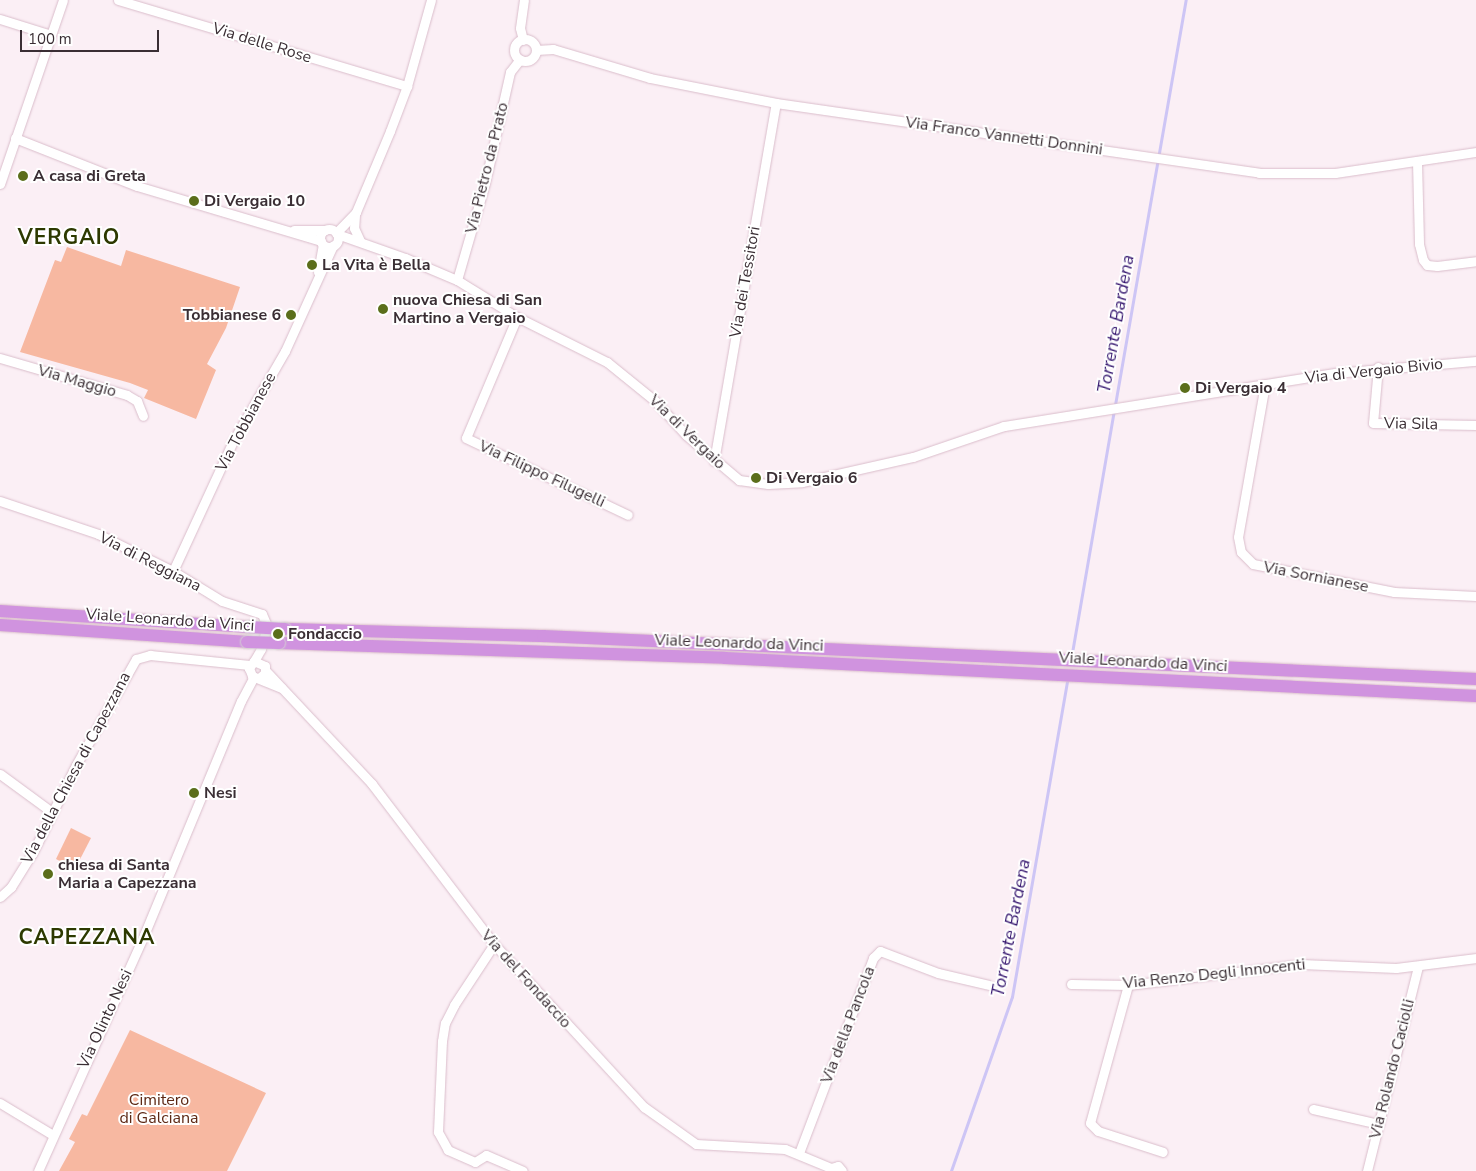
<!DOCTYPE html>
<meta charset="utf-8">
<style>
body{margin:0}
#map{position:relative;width:1476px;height:1171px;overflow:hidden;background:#fbeff5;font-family:"Nunito Sans",sans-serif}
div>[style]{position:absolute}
.green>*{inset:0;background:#f7b8a1}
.stream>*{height:2.5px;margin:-1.25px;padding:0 1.25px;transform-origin:1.25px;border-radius:1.25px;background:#cdc5f5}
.roads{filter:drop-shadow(0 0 1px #dabdcb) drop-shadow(0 0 1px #dabdcb)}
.minor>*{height:9px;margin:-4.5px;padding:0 4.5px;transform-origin:4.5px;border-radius:4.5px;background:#fff}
.minor>.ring{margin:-4.5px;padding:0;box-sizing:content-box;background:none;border:9px solid #fff;border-radius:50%}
.highway>*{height:12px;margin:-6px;padding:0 6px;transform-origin:6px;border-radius:6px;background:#d093df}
.bridges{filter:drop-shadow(0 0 1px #d4d1d2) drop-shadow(0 0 1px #d4d1d2)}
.highway-bridge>*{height:12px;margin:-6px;padding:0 6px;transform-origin:6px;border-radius:6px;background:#d093df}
.dots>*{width:14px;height:14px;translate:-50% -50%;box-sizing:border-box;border:2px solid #fff;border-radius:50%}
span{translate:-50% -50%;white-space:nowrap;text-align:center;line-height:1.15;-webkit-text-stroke:4px #fff;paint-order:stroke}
.street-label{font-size:16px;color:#3a2e34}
.poi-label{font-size:16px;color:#3a2e34;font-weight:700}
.left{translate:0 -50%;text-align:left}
.right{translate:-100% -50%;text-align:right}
.park-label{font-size:16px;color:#5d2814}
.water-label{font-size:18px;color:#371870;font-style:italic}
.district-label{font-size:21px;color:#2d3900;font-weight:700;letter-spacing:1px}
.scale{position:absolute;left:20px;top:30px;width:139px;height:22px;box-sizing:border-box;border:2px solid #3a2e34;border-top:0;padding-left:6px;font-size:15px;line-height:18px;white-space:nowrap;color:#3a2e34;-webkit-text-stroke:4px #fff;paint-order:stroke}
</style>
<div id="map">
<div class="green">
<div style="clip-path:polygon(67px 247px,121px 266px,126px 250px,240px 287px,226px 328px,207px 364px,216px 370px,196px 419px,144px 398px,148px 390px,130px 383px,20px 352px,55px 260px,61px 262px)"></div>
<div style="clip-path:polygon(71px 828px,91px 838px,75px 869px,56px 859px)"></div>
<div style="clip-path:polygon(130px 1030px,266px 1093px,227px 1171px,59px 1171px,75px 1142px,69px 1139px,82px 1114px,87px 1116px)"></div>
</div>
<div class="stream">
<div style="left:1115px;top:405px;width:411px;rotate:-80.1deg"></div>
<div style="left:1072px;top:653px;width:247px;rotate:-80.2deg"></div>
<div style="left:951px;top:1171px;width:184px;rotate:-70.7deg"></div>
<div style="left:1012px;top:997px;width:320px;rotate:-80.1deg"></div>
</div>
<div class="roads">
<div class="minor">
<div style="left:118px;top:0;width:302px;rotate:16.6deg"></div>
<div style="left:0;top:19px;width:53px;rotate:17.4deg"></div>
<div class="ring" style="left:514px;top:39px;width:13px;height:13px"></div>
<div style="left:523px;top:40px;width:12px;rotate:-104deg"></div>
<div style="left:520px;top:28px;width:28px;rotate:-82deg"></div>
<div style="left:536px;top:50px;width:17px;rotate:-3deg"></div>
<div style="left:553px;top:49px;width:101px;rotate:16.6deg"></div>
<div style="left:650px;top:78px;width:128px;rotate:11.2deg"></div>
<div style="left:776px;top:103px;width:488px;rotate:8.2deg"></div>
<div style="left:1259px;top:173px;width:76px"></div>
<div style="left:1335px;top:173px;width:143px;rotate:-8.5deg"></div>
<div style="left:15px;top:138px;width:131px;rotate:21.5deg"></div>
<div style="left:137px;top:186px;width:192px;rotate:16.6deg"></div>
<div style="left:1417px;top:161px;width:83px;rotate:88.6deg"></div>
<div style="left:1419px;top:244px;width:16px;rotate:76deg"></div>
<div style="left:1423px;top:260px;width:6px;rotate:51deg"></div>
<div style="left:1427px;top:265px;width:10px;rotate:6deg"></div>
<div style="left:1437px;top:266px;width:39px;rotate:-7deg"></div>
<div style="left:0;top:184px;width:194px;rotate:-71.1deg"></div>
<div style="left:355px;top:215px;width:13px;rotate:94deg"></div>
<div style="left:354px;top:228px;width:14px;rotate:65deg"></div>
<div class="ring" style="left:320px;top:229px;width:9px;height:9px"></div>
<div style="left:294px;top:230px;width:31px"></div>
<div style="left:336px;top:233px;width:29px;rotate:-46deg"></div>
<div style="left:356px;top:212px;width:88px;rotate:-67.2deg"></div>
<div style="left:390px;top:131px;width:48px;rotate:-69.3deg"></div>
<div style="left:407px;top:86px;width:89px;rotate:-74.4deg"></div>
<div style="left:337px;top:234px;width:72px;rotate:19.4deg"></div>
<div style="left:405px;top:258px;width:56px;rotate:22.9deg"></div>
<div style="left:457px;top:280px;width:70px;rotate:31.7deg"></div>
<div style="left:517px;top:317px;width:101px;rotate:26.6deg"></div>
<div style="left:607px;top:362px;width:62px;rotate:39.1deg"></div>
<div style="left:655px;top:401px;width:46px;rotate:47.6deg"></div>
<div style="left:686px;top:435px;width:70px;rotate:40.3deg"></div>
<div style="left:739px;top:480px;width:29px;rotate:8deg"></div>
<div style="left:768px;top:484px;width:34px;rotate:-3deg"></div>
<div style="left:802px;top:482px;width:114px;rotate:-12.7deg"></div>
<div style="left:913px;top:457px;width:96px;rotate:-18.8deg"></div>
<div style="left:1004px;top:426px;width:335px;rotate:-9.1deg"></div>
<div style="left:1335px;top:373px;width:142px;rotate:-4.9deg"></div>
<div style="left:318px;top:272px;width:28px;rotate:-80deg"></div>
<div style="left:457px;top:280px;width:101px;rotate:-73.9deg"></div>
<div style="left:485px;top:183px;width:114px;rotate:-77.3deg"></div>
<div style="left:510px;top:72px;width:16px;rotate:-52deg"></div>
<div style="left:517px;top:317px;width:131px;rotate:112.9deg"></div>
<div style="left:466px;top:438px;width:179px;rotate:25.4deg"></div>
<div style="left:0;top:358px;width:132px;rotate:16.2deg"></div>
<div style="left:127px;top:395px;width:12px;rotate:31deg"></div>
<div style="left:137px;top:401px;width:16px;rotate:68deg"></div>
<div style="left:1378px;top:367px;width:56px;rotate:95.1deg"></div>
<div style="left:1373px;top:423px;width:103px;rotate:1.1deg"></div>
<div style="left:1265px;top:384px;width:155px;rotate:100deg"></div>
<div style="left:1238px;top:537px;width:15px;rotate:79deg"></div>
<div style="left:1241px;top:552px;width:17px;rotate:45deg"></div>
<div style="left:1253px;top:564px;width:144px;rotate:11.2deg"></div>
<div style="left:1394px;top:592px;width:82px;rotate:2.8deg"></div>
<div style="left:714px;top:461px;width:363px;rotate:-80.2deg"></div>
<div style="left:0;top:501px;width:103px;rotate:18.6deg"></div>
<div style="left:98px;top:534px;width:84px;rotate:26.3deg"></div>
<div style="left:173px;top:571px;width:57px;rotate:31.5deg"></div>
<div style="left:222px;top:601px;width:42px;rotate:18deg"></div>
<div style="left:262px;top:614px;width:13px;rotate:67deg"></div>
<div style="left:267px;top:626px;width:24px;rotate:105deg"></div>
<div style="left:261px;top:649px;width:14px;rotate:120deg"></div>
<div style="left:173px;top:571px;width:143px;rotate:-65.2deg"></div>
<div style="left:233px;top:441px;width:104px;rotate:-60deg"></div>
<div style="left:285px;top:351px;width:116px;rotate:-65.6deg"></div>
<div style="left:266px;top:671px;width:155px;rotate:46.8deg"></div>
<div style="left:372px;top:784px;width:201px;rotate:52.7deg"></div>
<div style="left:494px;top:944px;width:222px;rotate:47.4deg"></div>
<div style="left:644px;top:1107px;width:64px;rotate:35.4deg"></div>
<div style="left:696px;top:1144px;width:89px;rotate:3.2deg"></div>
<div style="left:785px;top:1149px;width:50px;rotate:22.4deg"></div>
<div style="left:831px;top:1168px;width:7px;rotate:-16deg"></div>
<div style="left:838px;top:1166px;width:6px;rotate:51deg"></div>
<div style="left:259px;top:678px;width:8px;rotate:-40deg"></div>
<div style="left:265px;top:673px;width:7px;rotate:-90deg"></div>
<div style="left:265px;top:666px;width:12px;rotate:-156deg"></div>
<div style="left:254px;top:661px;width:9px;rotate:126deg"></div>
<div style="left:249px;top:668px;width:9px;rotate:69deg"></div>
<div style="left:252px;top:676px;width:32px;rotate:22deg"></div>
<div style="left:0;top:774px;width:64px;rotate:36.2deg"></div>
<div style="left:0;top:897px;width:15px;rotate:-42deg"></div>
<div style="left:11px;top:887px;width:39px;rotate:-58deg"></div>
<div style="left:32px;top:854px;width:99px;rotate:-63.7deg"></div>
<div style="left:76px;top:765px;width:122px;rotate:-60.5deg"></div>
<div style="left:136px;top:659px;width:15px;rotate:-16deg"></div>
<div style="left:150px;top:655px;width:100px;rotate:5.7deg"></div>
<div style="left:1071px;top:984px;width:57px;rotate:1deg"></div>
<div style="left:1128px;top:985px;width:174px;rotate:-6.9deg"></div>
<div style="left:1301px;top:964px;width:95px;rotate:2.4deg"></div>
<div style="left:1396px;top:968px;width:81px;rotate:-7.1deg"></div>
<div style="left:1128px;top:985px;width:143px;rotate:105.4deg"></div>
<div style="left:1090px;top:1123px;width:11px;rotate:45deg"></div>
<div style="left:1098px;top:1131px;width:68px;rotate:17.9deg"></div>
<div style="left:0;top:1103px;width:62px;rotate:31.1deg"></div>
<div style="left:1313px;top:1109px;width:68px;rotate:12.8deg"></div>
<div style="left:799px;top:1153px;width:209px;rotate:-69.2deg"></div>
<div style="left:873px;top:958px;width:10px;rotate:-45deg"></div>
<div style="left:880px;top:951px;width:62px;rotate:20.8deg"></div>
<div style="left:938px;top:973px;width:52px;rotate:13.2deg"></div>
<div style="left:475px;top:1162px;width:30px;rotate:-156deg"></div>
<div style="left:448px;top:1150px;width:21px;rotate:-119deg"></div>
<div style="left:438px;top:1132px;width:91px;rotate:-87.5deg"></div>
<div style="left:442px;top:1041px;width:18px;rotate:-81deg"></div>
<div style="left:445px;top:1023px;width:20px;rotate:-63deg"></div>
<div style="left:454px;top:1005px;width:73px;rotate:-56.7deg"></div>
<div style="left:475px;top:1162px;width:13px;rotate:-32deg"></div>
<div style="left:486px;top:1155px;width:40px;rotate:23.4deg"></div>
<div style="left:38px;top:1171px;width:259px;rotate:-65.8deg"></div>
<div style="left:144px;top:935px;width:253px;rotate:-67.5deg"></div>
<div style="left:241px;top:701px;width:27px;rotate:-62deg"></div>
<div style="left:1367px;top:1171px;width:211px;rotate:-76deg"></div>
</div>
<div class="highway">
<div style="left:0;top:611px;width:250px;rotate:3.7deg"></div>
<div style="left:0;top:625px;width:248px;rotate:3.9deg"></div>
<div style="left:285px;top:629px;width:258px;rotate:1.6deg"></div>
<div style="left:543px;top:636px;width:934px;rotate:2.64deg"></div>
<div style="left:279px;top:643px;width:446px;rotate:1.9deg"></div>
<div style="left:725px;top:658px;width:752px;rotate:2.9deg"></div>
</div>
</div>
<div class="bridges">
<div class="highway-bridge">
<div style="left:249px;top:627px;width:36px;rotate:3deg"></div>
<div style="left:247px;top:642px;width:32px;rotate:2deg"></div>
</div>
</div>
<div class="dots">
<div style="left:23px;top:176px;background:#5b6e1b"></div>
<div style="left:194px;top:201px;background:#5b6e1b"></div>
<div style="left:312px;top:265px;background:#5b6e1b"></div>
<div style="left:383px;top:309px;background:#5b6e1b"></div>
<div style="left:291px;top:315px;background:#5b6e1b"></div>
<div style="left:1185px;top:388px;background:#5b6e1b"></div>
<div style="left:756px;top:478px;background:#5b6e1b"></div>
<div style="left:278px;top:634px;background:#5b6e1b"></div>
<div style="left:194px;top:793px;background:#5b6e1b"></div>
<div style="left:48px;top:874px;background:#5b6e1b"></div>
</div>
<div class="street-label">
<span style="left:262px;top:43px;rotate:17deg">Via delle Rose</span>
<span style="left:1004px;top:136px;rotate:8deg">Via Franco Vannetti Donnini</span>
<span style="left:487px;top:168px;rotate:-76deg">Via Pietro da Prato</span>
<span style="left:745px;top:282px;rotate:-80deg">Via dei Tessitori</span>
<span style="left:1374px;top:371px;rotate:-6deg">Via di Vergaio Bivio</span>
<span style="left:77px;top:381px;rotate:16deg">Via Maggio</span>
<span style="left:246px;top:422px;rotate:-62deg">Via Tobbianese</span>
<span style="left:1411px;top:424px;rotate:1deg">Via Sila</span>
<span style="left:687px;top:432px;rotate:44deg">Via di Vergaio</span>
<span style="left:542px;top:474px;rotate:25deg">Via Filippo Filugelli</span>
<span style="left:150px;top:562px;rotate:27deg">Via di Reggiana</span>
<span style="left:1316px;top:577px;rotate:11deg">Via Sornianese</span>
<span style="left:170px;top:620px;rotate:4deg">Viale Leonardo da Vinci</span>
<span style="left:739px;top:643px;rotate:2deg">Viale Leonardo da Vinci</span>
<span style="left:1143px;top:662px;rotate:3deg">Viale Leonardo da Vinci</span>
<span style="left:76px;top:768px;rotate:-62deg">Via della Chiesa di Capezzana</span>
<span style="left:1214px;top:974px;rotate:-6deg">Via Renzo Degli Innocenti</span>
<span style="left:526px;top:979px;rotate:48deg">Via del Fondaccio</span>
<span style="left:105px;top:1019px;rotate:-65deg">Via Olinto Nesi</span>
<span style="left:848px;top:1025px;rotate:-69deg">Via della Pancola</span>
<span style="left:1392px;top:1069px;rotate:-76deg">Via Rolando Caciolli</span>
</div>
<div class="poi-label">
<span class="left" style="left:33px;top:176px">A casa di Greta</span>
<span class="left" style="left:204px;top:201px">Di Vergaio 10</span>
<span class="left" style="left:322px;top:265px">La Vita è Bella</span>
<span class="left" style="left:393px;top:309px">nuova Chiesa di San<br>Martino a Vergaio</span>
<span class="right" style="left:281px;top:315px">Tobbianese 6</span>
<span class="left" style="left:1195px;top:388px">Di Vergaio 4</span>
<span class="left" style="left:766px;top:478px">Di Vergaio 6</span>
<span class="left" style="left:288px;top:634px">Fondaccio</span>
<span class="left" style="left:204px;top:793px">Nesi</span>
<span class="left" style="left:58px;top:874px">chiesa di Santa<br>Maria a Capezzana</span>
</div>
<div class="park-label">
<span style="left:159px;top:1109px">Cimitero<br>di Galciana</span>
</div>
<div class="water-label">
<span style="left:1116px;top:324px;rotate:-80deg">Torrente Bardena</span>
<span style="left:1011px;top:928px;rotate:-79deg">Torrente Bardena</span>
</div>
<div class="district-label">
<span style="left:69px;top:237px">VERGAIO</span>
<span style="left:87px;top:937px">CAPEZZANA</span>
</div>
<div class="scale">100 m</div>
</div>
